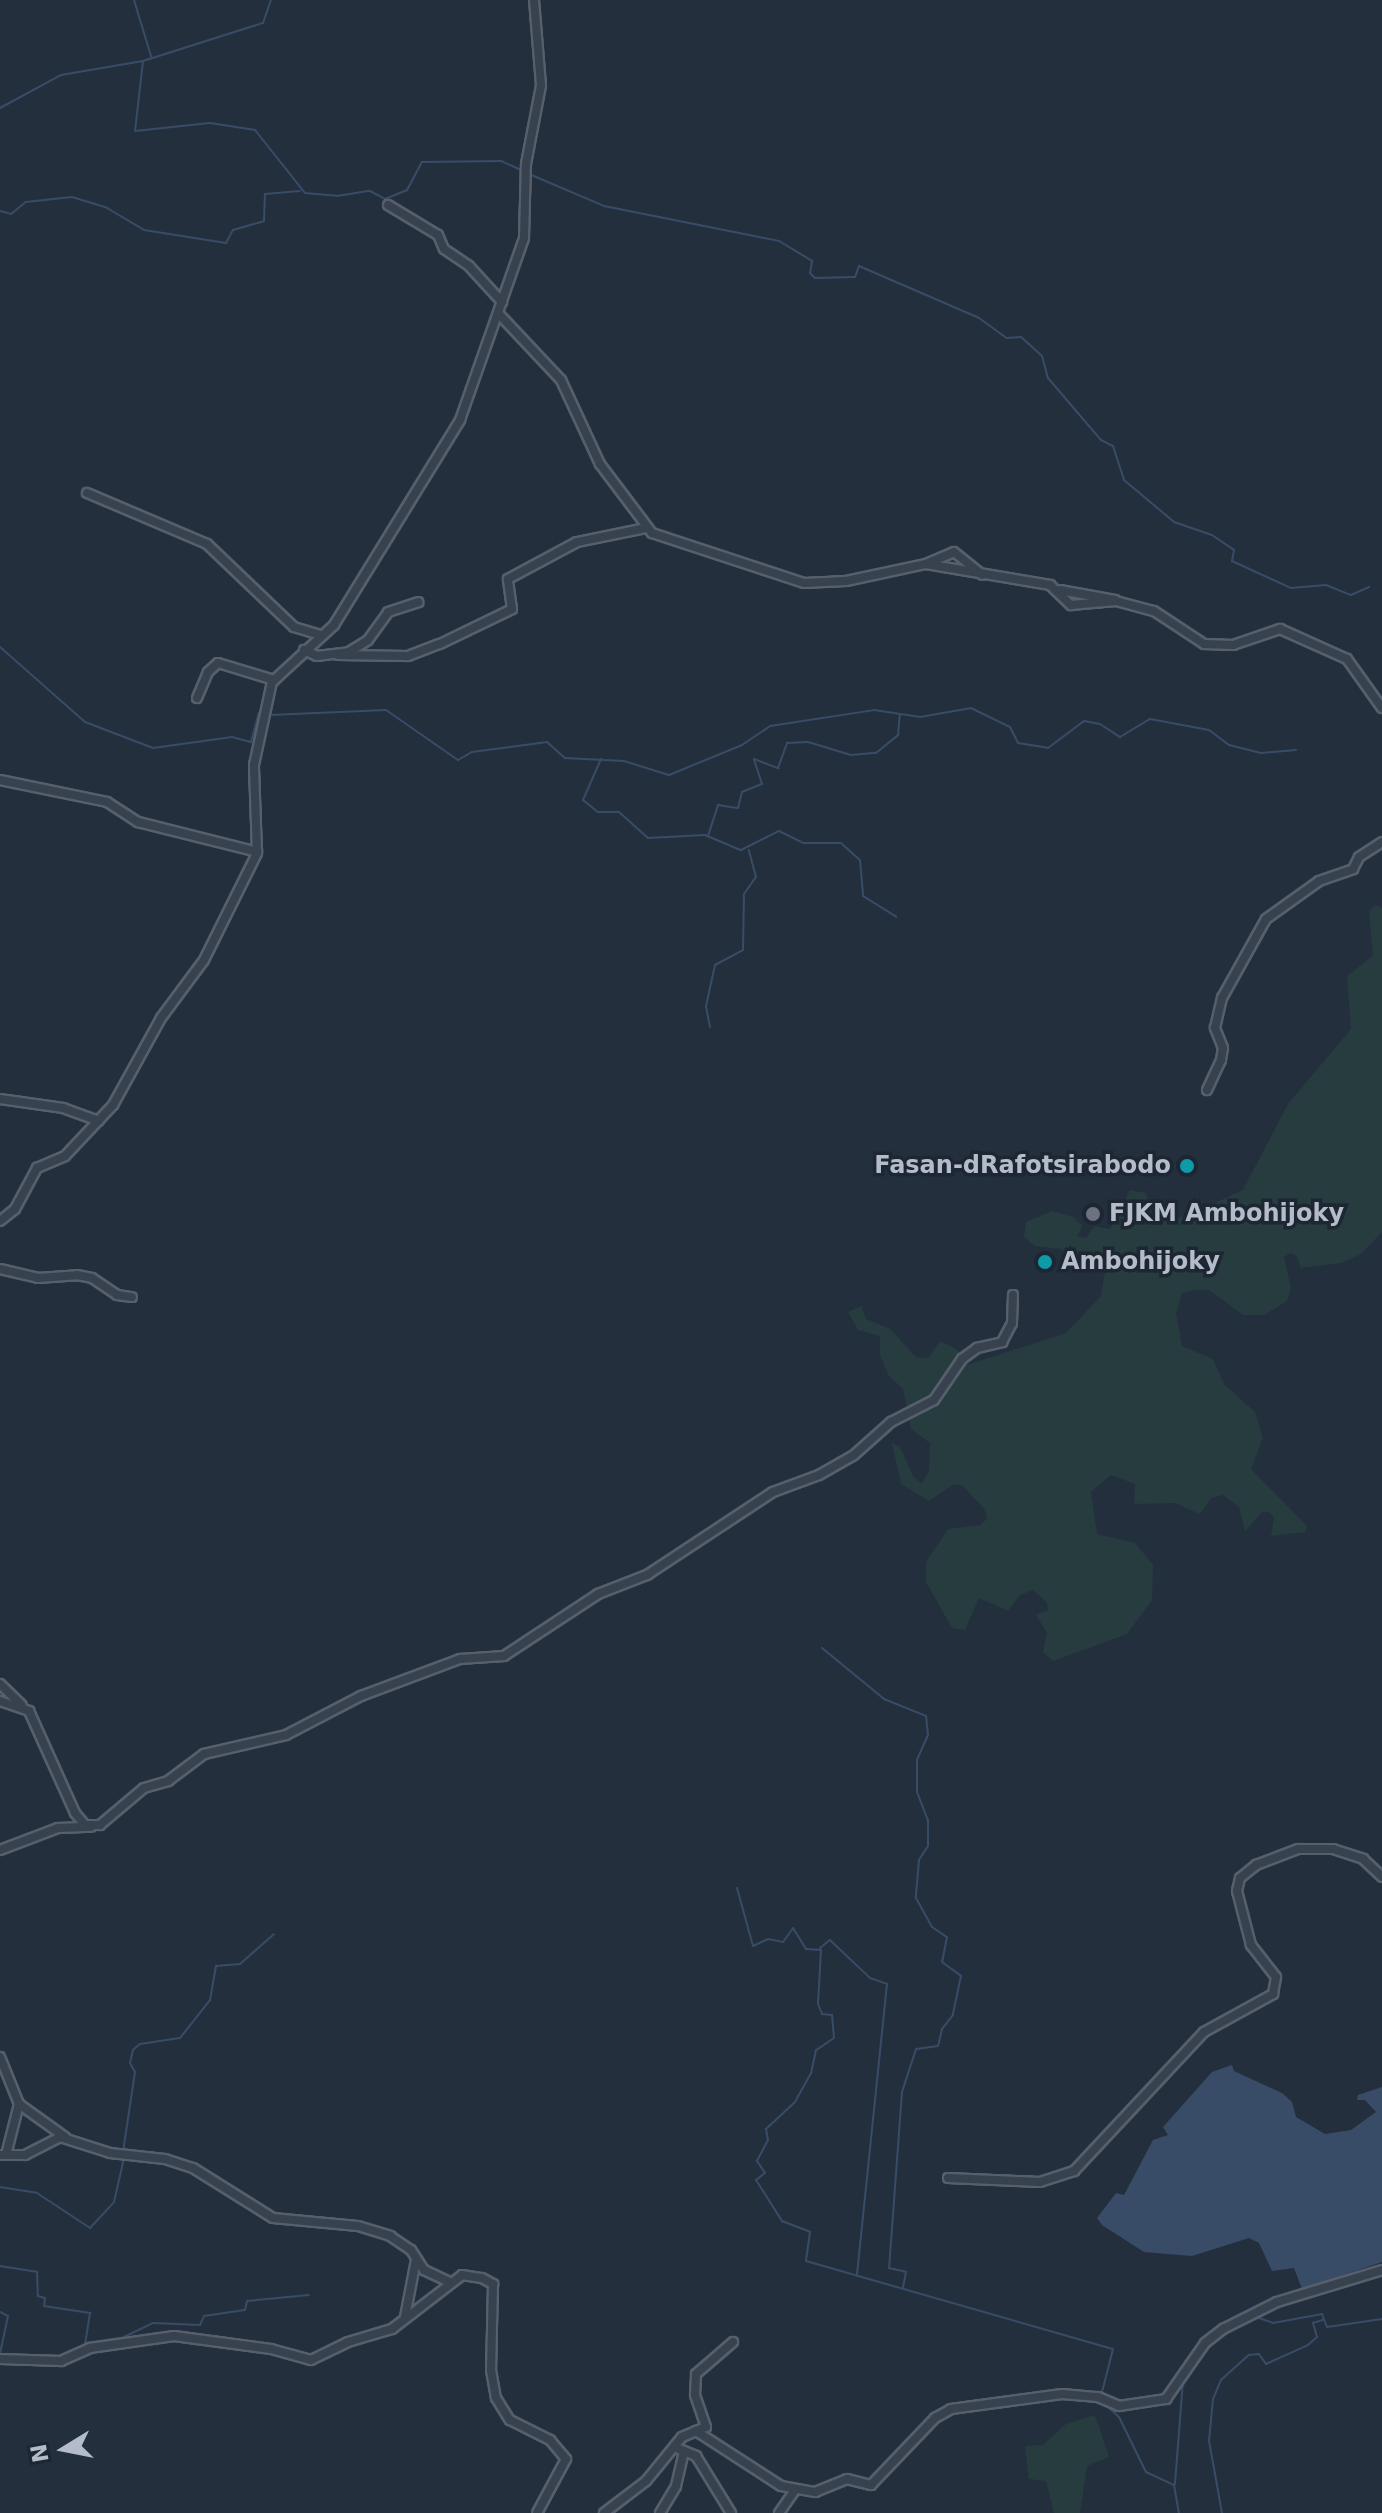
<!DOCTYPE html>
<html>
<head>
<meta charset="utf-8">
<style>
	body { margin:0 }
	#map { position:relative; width:1382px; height:2513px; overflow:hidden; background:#242f3e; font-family:"DejaVu Sans",sans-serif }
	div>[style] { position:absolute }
	.green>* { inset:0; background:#263c3f }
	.water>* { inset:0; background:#394c67 }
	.stream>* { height:2px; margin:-1px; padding:0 1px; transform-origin:1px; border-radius:1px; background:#394c67 }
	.roads { filter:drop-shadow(2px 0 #565f6c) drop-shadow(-2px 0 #565f6c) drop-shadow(0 2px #565f6c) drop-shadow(0 -2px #565f6c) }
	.minor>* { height:8px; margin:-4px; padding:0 4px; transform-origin:4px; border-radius:4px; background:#38414e }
	.dots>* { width:22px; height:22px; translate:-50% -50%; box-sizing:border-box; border:4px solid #1d2633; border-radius:50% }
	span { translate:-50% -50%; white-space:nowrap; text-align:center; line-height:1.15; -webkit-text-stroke:7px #1d2633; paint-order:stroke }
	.poi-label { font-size:24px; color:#b4bcc9; font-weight:700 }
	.right { translate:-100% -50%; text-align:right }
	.left { translate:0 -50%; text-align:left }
	.north { position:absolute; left:24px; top:2409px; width:80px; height:80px; -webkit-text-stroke:6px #1d2633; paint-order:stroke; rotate:260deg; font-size:22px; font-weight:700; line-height:32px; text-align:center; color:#b4bcc9 }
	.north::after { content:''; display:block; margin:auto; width:28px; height:36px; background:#b4bcc9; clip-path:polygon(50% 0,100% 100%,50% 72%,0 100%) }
</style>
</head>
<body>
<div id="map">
	<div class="green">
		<div style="clip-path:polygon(1375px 905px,1382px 908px,1382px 1232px,1361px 1254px,1341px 1263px,1301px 1268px,1296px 1255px,1290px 1253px,1284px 1257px,1291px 1288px,1287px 1301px,1264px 1315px,1243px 1315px,1209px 1290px,1195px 1290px,1182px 1293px,1176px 1313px,1182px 1346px,1213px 1359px,1224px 1384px,1255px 1412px,1263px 1438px,1251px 1469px,1307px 1526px,1305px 1532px,1271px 1536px,1274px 1518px,1269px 1512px,1262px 1512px,1245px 1531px,1239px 1507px,1223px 1495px,1211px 1498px,1200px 1514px,1175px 1503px,1134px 1504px,1135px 1484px,1111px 1475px,1091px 1492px,1097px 1534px,1135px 1543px,1153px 1565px,1152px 1600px,1127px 1634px,1053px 1661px,1043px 1652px,1047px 1633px,1036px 1615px,1048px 1610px,1047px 1603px,1033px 1590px,1020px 1595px,1008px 1611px,979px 1598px,965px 1630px,952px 1628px,926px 1582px,926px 1562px,948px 1529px,980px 1525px,987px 1519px,985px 1510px,963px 1486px,954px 1484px,929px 1501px,901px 1484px,892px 1443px,900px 1447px,914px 1478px,922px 1483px,929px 1472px,930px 1443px,911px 1429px,903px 1389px,889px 1376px,880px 1355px,880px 1336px,858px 1330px,848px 1312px,861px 1306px,866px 1319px,890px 1329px,916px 1357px,928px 1358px,940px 1341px,958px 1350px,967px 1365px,1066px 1333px,1101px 1296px,1107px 1258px,1096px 1250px,1085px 1264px,1061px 1249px,1035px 1246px,1024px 1237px,1026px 1222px,1052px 1211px,1074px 1217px,1082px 1226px,1077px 1236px,1086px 1238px,1094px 1226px,1110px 1229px,1130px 1190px,1146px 1193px,1151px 1213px,1158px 1220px,1186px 1216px,1243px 1190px,1288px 1104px,1351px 1029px,1347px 976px,1373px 956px,1369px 911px)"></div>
		<div style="clip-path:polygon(1095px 2415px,1109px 2457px,1087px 2466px,1080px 2513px,1054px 2513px,1046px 2481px,1029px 2479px,1025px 2446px,1043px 2445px,1066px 2424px)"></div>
	</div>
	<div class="water">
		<div style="clip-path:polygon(1232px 2065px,1234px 2071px,1282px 2093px,1292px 2102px,1296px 2117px,1325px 2134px,1351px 2130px,1376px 2112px,1365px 2100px,1357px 2100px,1358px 2095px,1382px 2087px,1382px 2262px,1302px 2289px,1294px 2268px,1272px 2271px,1259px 2243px,1249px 2238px,1192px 2256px,1144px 2252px,1102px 2225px,1097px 2218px,1116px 2193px,1124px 2195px,1153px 2140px,1168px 2135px,1163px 2127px,1212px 2072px)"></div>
	</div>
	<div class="stream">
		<div style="left:134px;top:0;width:59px;rotate:73.1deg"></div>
		<div style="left:143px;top:61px;width:70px;rotate:96.5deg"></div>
		<div style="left:135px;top:131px;width:75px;rotate:-6.1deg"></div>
		<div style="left:210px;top:123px;width:46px;rotate:8.8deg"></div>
		<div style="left:255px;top:130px;width:80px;rotate:51.6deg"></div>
		<div style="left:305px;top:193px;width:32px;rotate:5deg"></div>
		<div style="left:337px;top:196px;width:33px;rotate:-9deg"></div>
		<div style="left:370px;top:191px;width:17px;rotate:28deg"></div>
		<div style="left:385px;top:199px;width:24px;rotate:-22deg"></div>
		<div style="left:407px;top:190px;width:32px;rotate:-62deg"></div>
		<div style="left:422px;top:162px;width:79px;rotate:-0.7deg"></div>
		<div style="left:501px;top:161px;width:24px;rotate:24deg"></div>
		<div style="left:0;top:108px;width:69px;rotate:-28.4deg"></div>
		<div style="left:61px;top:75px;width:83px;rotate:-9.7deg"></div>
		<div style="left:143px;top:61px;width:126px;rotate:-17.6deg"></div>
		<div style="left:263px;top:23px;width:24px;rotate:-71deg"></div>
		<div style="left:529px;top:174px;width:82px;rotate:23.1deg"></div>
		<div style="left:604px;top:206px;width:178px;rotate:11.3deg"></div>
		<div style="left:779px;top:241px;width:39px;rotate:31deg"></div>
		<div style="left:812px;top:261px;width:12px;rotate:99deg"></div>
		<div style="left:810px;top:273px;width:7px;rotate:45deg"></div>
		<div style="left:815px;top:278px;width:40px;rotate:-1.4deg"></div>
		<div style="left:855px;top:277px;width:12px;rotate:-70deg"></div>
		<div style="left:859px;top:266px;width:131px;rotate:23.4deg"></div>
		<div style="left:979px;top:318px;width:34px;rotate:36deg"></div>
		<div style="left:1007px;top:338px;width:14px;rotate:-4deg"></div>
		<div style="left:1021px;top:337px;width:28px;rotate:42deg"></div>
		<div style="left:1042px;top:356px;width:23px;rotate:75deg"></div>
		<div style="left:1048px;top:378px;width:82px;rotate:49.5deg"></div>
		<div style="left:1101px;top:440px;width:13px;rotate:27deg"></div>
		<div style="left:1113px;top:446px;width:36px;rotate:72deg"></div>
		<div style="left:1124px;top:480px;width:65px;rotate:40deg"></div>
		<div style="left:1174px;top:522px;width:40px;rotate:18.9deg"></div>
		<div style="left:1212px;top:535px;width:27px;rotate:34deg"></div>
		<div style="left:1234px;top:550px;width:11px;rotate:100deg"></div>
		<div style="left:1232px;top:561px;width:65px;rotate:24.6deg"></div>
		<div style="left:1291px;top:588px;width:35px;rotate:-5deg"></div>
		<div style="left:1326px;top:585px;width:27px;rotate:22deg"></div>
		<div style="left:1351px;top:595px;width:20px;rotate:-24deg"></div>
		<div style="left:0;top:211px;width:11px;rotate:15deg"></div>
		<div style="left:11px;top:214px;width:19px;rotate:-39deg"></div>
		<div style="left:26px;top:202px;width:46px;rotate:-6.2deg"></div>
		<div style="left:72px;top:197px;width:37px;rotate:17deg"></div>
		<div style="left:107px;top:208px;width:43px;rotate:30.7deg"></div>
		<div style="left:144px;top:230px;width:83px;rotate:9deg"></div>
		<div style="left:226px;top:243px;width:15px;rotate:-62deg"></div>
		<div style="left:233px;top:230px;width:32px;rotate:-16deg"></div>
		<div style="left:264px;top:221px;width:27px;rotate:-88deg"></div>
		<div style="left:265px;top:194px;width:35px;rotate:-5deg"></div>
		<div style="left:0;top:647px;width:113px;rotate:41.4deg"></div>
		<div style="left:85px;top:722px;width:73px;rotate:20.9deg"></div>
		<div style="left:153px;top:748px;width:80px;rotate:-7.9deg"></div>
		<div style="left:232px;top:737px;width:20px;rotate:15deg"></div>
		<div style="left:251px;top:742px;width:30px;rotate:-75deg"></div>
		<div style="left:259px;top:713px;width:5px;rotate:11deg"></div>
		<div style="left:270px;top:715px;width:116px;rotate:-2.5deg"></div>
		<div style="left:386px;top:710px;width:88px;rotate:34.8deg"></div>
		<div style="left:458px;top:760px;width:16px;rotate:-30deg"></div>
		<div style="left:472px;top:752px;width:76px;rotate:-7.6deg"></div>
		<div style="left:547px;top:742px;width:24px;rotate:42deg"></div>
		<div style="left:565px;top:758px;width:59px;rotate:2.9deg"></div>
		<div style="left:624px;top:761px;width:47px;rotate:17.3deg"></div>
		<div style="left:669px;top:775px;width:79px;rotate:-22.3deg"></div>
		<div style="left:742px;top:745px;width:34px;rotate:-34deg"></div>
		<div style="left:770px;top:726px;width:105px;rotate:-8.7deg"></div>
		<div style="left:874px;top:710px;width:47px;rotate:8.7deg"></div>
		<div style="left:920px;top:717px;width:52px;rotate:-10deg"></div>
		<div style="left:971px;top:708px;width:43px;rotate:26deg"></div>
		<div style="left:1010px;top:727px;width:18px;rotate:63deg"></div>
		<div style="left:1018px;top:743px;width:30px;rotate:9deg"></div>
		<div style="left:1048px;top:748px;width:45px;rotate:-36.9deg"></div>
		<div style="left:1084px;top:721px;width:16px;rotate:11deg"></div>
		<div style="left:1100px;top:724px;width:24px;rotate:33deg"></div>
		<div style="left:1120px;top:737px;width:35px;rotate:-31deg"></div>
		<div style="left:1150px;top:719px;width:60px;rotate:10.6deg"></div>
		<div style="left:1209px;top:730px;width:25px;rotate:37deg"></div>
		<div style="left:1229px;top:745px;width:33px;rotate:14deg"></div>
		<div style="left:1261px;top:753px;width:35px;rotate:-5deg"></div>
		<div style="left:601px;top:759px;width:45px;rotate:113.7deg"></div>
		<div style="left:583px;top:800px;width:19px;rotate:39deg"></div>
		<div style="left:598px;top:812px;width:21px"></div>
		<div style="left:619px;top:812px;width:39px;rotate:42deg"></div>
		<div style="left:648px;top:838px;width:57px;rotate:-3deg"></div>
		<div style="left:705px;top:835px;width:39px;rotate:23deg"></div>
		<div style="left:741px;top:850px;width:42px;rotate:-26.6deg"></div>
		<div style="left:779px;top:831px;width:28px;rotate:26deg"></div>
		<div style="left:804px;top:843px;width:37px"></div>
		<div style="left:841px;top:843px;width:25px;rotate:42deg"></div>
		<div style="left:860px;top:860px;width:36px;rotate:85deg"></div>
		<div style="left:863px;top:896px;width:39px;rotate:32deg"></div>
		<div style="left:708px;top:836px;width:33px;rotate:-72deg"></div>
		<div style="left:718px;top:805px;width:20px;rotate:9deg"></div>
		<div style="left:738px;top:808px;width:16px;rotate:-76deg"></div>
		<div style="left:742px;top:792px;width:22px;rotate:-22deg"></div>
		<div style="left:762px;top:784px;width:26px;rotate:-108deg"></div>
		<div style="left:754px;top:759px;width:26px;rotate:21deg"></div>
		<div style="left:778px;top:768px;width:27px;rotate:-70deg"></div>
		<div style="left:787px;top:743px;width:21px;rotate:-3deg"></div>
		<div style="left:808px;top:742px;width:45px;rotate:16.8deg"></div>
		<div style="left:851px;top:755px;width:25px;rotate:-5deg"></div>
		<div style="left:876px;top:753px;width:28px;rotate:-39deg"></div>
		<div style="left:898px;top:735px;width:21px;rotate:-85deg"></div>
		<div style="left:710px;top:1027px;width:21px;rotate:-101deg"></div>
		<div style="left:706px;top:1006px;width:42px;rotate:-77.6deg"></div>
		<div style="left:715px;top:965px;width:32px;rotate:-28deg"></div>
		<div style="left:743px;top:950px;width:56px;rotate:-89deg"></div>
		<div style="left:744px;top:894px;width:21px;rotate:-55deg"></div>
		<div style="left:756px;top:877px;width:28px;rotate:-105deg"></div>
		<div style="left:822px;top:1648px;width:80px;rotate:39.4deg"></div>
		<div style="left:884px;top:1699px;width:45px;rotate:22deg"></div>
		<div style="left:926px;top:1716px;width:19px;rotate:84deg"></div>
		<div style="left:928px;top:1735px;width:27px;rotate:114deg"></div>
		<div style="left:917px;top:1760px;width:32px;rotate:90deg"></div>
		<div style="left:917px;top:1792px;width:30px;rotate:69deg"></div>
		<div style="left:928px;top:1820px;width:26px;rotate:90deg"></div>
		<div style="left:928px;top:1846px;width:17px;rotate:123deg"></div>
		<div style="left:919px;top:1860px;width:38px;rotate:95deg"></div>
		<div style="left:916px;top:1898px;width:33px;rotate:61deg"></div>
		<div style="left:932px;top:1927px;width:18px;rotate:34deg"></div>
		<div style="left:947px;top:1937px;width:25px;rotate:101deg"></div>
		<div style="left:942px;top:1962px;width:24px;rotate:36deg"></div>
		<div style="left:961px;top:1976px;width:40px;rotate:102deg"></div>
		<div style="left:953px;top:2015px;width:18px;rotate:128deg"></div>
		<div style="left:942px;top:2029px;width:17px;rotate:103deg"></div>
		<div style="left:938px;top:2046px;width:22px;rotate:172deg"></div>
		<div style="left:916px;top:2049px;width:45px;rotate:108deg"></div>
		<div style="left:902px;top:2092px;width:176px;rotate:94.2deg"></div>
		<div style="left:889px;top:2268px;width:17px;rotate:13deg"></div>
		<div style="left:906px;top:2272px;width:16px;rotate:101deg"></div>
		<div style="left:737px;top:1888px;width:60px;rotate:74.6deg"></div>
		<div style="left:753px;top:1946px;width:17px;rotate:-25deg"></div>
		<div style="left:768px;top:1939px;width:15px;rotate:11deg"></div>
		<div style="left:783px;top:1942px;width:17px;rotate:-54deg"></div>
		<div style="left:793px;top:1928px;width:25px;rotate:58deg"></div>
		<div style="left:806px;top:1949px;width:15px;rotate:4deg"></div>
		<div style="left:821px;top:1950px;width:54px;rotate:93.2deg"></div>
		<div style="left:818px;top:2004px;width:11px;rotate:68deg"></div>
		<div style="left:822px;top:2014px;width:10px;rotate:6deg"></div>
		<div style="left:832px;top:2015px;width:23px;rotate:85deg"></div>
		<div style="left:834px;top:2038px;width:22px;rotate:146deg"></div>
		<div style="left:816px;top:2050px;width:24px;rotate:102deg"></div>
		<div style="left:811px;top:2073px;width:33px;rotate:119deg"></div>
		<div style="left:795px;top:2102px;width:40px;rotate:137deg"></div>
		<div style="left:766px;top:2129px;width:11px;rotate:80deg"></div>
		<div style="left:768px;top:2140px;width:24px;rotate:118deg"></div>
		<div style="left:757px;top:2161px;width:14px;rotate:56deg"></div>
		<div style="left:765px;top:2173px;width:11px;rotate:142deg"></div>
		<div style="left:756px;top:2180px;width:49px;rotate:57.6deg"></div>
		<div style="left:782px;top:2221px;width:30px;rotate:21deg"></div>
		<div style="left:810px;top:2232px;width:29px;rotate:98deg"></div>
		<div style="left:806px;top:2261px;width:319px;rotate:16deg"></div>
		<div style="left:1113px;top:2349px;width:49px;rotate:104.3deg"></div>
		<div style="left:820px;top:1948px;width:13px;rotate:-39deg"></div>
		<div style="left:830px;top:1940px;width:55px;rotate:43.5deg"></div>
		<div style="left:870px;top:1978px;width:18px;rotate:19deg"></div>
		<div style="left:887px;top:1984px;width:293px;rotate:95.9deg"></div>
		<div style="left:123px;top:2152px;width:81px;rotate:-81.5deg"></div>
		<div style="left:135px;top:2072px;width:10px;rotate:-119deg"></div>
		<div style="left:130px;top:2063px;width:13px;rotate:-77deg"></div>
		<div style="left:133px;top:2050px;width:9px;rotate:-41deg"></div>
		<div style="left:140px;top:2044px;width:40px;rotate:-8.5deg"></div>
		<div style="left:180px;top:2038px;width:48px;rotate:-51.7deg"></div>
		<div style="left:210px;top:2000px;width:35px;rotate:-80deg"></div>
		<div style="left:216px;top:1966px;width:24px;rotate:-5deg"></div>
		<div style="left:240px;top:1964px;width:45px;rotate:-41.4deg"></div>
		<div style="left:0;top:2187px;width:37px;rotate:9deg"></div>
		<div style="left:37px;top:2193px;width:64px;rotate:33.4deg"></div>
		<div style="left:90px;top:2228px;width:35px;rotate:-47deg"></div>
		<div style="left:114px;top:2202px;width:45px;rotate:-77.2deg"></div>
		<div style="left:0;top:2266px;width:37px;rotate:9deg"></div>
		<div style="left:37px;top:2272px;width:24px;rotate:88deg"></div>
		<div style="left:38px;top:2296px;width:7px;rotate:16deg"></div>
		<div style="left:45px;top:2298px;width:8px;rotate:97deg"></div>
		<div style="left:44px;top:2306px;width:47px;rotate:8.7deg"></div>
		<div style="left:90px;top:2313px;width:30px;rotate:99deg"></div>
		<div style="left:85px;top:2343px;width:37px;rotate:-8deg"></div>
		<div style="left:122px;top:2338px;width:34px;rotate:-26deg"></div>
		<div style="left:153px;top:2323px;width:47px;rotate:2.4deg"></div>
		<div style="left:200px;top:2325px;width:10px;rotate:-66deg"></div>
		<div style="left:204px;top:2316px;width:41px;rotate:-8.3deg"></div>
		<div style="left:245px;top:2310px;width:9px;rotate:-77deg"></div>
		<div style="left:247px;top:2301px;width:62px;rotate:-5.5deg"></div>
		<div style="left:0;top:2312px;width:9px;rotate:27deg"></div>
		<div style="left:8px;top:2316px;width:38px;rotate:102deg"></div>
		<div style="left:1256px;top:2317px;width:18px;rotate:19deg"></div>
		<div style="left:1273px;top:2323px;width:50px;rotate:-10.4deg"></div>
		<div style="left:1322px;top:2314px;width:14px;rotate:69deg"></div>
		<div style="left:1327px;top:2327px;width:56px;rotate:-8.3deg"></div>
		<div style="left:1105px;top:2404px;width:19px;rotate:43deg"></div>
		<div style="left:1119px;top:2417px;width:61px;rotate:63.9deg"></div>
		<div style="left:1146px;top:2472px;width:31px;rotate:25deg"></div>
		<div style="left:1174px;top:2485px;width:28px;rotate:80deg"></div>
		<div style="left:1175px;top:2484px;width:104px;rotate:-85.6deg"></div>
		<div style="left:1222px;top:2513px;width:73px;rotate:-100.2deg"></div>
		<div style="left:1209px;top:2441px;width:42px;rotate:-84.6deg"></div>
		<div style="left:1213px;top:2399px;width:21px;rotate:-67deg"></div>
		<div style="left:1221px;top:2380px;width:38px;rotate:-42deg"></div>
		<div style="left:1249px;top:2355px;width:10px;rotate:-6deg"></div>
		<div style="left:1259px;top:2354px;width:12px;rotate:55deg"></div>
		<div style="left:1266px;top:2364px;width:46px;rotate:-24.3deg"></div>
		<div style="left:1308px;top:2345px;width:12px;rotate:-42deg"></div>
		<div style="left:1317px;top:2337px;width:15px;rotate:-106deg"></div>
		<div style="left:1313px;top:2323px;width:10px;rotate:-17deg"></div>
	</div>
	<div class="roads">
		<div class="minor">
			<div style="left:388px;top:205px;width:58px;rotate:31deg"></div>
			<div style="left:438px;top:235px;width:15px;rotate:67deg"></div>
			<div style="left:444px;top:249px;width:30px;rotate:34deg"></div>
			<div style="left:469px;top:266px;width:49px;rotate:47.5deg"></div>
			<div style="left:498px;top:313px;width:92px;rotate:46.8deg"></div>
			<div style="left:561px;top:380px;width:93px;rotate:65.1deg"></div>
			<div style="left:600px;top:464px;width:86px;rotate:53deg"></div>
			<div style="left:652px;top:533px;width:160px;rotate:18.2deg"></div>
			<div style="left:804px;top:583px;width:42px;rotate:-2.7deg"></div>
			<div style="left:846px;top:581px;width:82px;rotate:-12deg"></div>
			<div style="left:926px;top:564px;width:126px;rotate:9.6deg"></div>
			<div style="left:1050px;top:585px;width:29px;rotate:44deg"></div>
			<div style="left:1071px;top:605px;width:45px;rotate:-5.1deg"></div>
			<div style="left:1116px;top:601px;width:39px;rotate:15deg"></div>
			<div style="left:1154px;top:611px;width:60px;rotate:33.4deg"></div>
			<div style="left:1204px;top:644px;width:29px;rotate:2deg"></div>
			<div style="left:1233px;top:645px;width:50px;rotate:-18.8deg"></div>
			<div style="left:1280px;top:629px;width:73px;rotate:24.1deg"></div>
			<div style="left:1347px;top:659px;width:60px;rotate:54.5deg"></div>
			<div style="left:87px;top:493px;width:130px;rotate:23deg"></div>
			<div style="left:207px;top:544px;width:120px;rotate:43.7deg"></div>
			<div style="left:294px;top:627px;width:27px;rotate:17deg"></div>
			<div style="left:926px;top:564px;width:30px;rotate:-23deg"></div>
			<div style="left:954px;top:552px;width:36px;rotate:39deg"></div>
			<div style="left:1060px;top:590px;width:56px;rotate:10.3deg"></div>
			<div style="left:304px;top:650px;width:14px;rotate:25deg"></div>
			<div style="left:317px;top:656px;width:32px;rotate:-7deg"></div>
			<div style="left:349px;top:652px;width:22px;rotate:-32deg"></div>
			<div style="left:368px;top:640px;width:34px;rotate:-54deg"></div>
			<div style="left:388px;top:612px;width:32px;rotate:-18deg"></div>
			<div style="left:338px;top:655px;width:70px;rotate:0.8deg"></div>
			<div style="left:408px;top:656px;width:34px;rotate:-21deg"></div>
			<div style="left:440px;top:644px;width:80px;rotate:-25.9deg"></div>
			<div style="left:512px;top:609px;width:30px;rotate:-98deg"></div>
			<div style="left:508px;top:579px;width:78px;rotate:-28.2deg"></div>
			<div style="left:577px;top:542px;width:70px;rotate:-11.5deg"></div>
			<div style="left:197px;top:698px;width:28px;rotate:-67deg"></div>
			<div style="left:208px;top:672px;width:13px;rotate:-42deg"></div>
			<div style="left:218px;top:663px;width:59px;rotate:16.9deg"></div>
			<div style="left:0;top:780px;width:109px;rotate:11.6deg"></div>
			<div style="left:107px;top:802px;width:37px;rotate:33deg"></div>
			<div style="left:138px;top:822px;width:123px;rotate:14.1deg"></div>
			<div style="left:1207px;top:1090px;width:33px;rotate:-65deg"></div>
			<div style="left:1221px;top:1060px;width:12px;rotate:-81deg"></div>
			<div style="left:1223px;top:1048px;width:22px;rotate:-112deg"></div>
			<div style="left:1215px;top:1028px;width:31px;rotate:-77deg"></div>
			<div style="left:1222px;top:998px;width:90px;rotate:-60.9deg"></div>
			<div style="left:1266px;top:919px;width:65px;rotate:-35.6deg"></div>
			<div style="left:1319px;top:881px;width:36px;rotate:-19deg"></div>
			<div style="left:1353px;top:869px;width:13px;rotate:-63deg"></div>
			<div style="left:1359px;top:857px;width:27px;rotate:-33deg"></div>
			<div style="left:0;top:1099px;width:64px;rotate:8.1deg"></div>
			<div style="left:63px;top:1108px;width:38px;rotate:20deg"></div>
			<div style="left:0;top:1221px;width:19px;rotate:-39deg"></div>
			<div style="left:15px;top:1209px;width:47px;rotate:-61.8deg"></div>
			<div style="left:37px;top:1168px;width:30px;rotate:-23deg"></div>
			<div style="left:65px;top:1156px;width:70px;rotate:-46.7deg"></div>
			<div style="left:113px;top:1105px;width:99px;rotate:-61.1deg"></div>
			<div style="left:161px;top:1018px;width:72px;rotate:-53.4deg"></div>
			<div style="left:204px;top:960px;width:119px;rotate:-63.6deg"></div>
			<div style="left:257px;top:853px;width:88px;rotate:-92deg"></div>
			<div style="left:254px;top:765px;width:85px;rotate:-77.8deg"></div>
			<div style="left:272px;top:682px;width:84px;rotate:-42.6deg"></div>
			<div style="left:334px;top:625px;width:241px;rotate:-58.4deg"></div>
			<div style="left:460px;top:420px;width:193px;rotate:-70.6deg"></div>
			<div style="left:524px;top:238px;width:74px;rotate:-88.5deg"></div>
			<div style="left:526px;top:164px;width:80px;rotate:-79.2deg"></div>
			<div style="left:541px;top:85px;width:85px;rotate:-94.7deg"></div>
			<div style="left:0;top:1269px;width:39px;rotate:13deg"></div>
			<div style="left:38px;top:1278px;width:39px;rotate:-4deg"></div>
			<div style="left:77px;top:1275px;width:15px;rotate:11deg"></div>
			<div style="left:92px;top:1278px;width:30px;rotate:34deg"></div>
			<div style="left:117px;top:1295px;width:15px;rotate:8deg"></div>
			<div style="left:0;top:1684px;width:30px;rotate:44deg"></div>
			<div style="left:0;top:1701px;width:31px;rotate:19deg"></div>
			<div style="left:29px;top:1711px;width:112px;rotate:65.7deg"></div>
			<div style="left:75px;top:1813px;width:16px;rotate:50deg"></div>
			<div style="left:85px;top:1825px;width:15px"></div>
			<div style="left:100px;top:1825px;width:57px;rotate:-40.1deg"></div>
			<div style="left:144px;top:1788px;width:25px;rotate:-16deg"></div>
			<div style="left:168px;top:1781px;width:45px;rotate:-36.9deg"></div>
			<div style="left:204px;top:1754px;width:84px;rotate:-13deg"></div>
			<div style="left:286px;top:1735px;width:85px;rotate:-27.5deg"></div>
			<div style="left:361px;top:1696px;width:106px;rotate:-20.5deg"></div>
			<div style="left:460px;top:1659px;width:44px;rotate:-3.9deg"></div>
			<div style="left:504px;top:1656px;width:113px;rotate:-33.4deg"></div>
			<div style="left:598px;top:1594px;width:53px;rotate:-21.2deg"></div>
			<div style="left:647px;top:1575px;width:151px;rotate:-33.4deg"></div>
			<div style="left:773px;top:1492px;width:49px;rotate:-20.3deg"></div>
			<div style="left:819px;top:1475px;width:40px;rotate:-29.7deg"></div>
			<div style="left:854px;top:1455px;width:50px;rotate:-41.7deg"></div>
			<div style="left:891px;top:1422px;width:48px;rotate:-27.1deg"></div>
			<div style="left:934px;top:1400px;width:50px;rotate:-55.7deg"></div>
			<div style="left:962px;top:1359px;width:19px;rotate:-36deg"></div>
			<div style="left:977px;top:1348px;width:26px;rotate:-13deg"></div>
			<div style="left:1002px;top:1342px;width:21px;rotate:-62deg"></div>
			<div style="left:1012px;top:1323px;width:28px;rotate:-88deg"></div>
			<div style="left:0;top:1850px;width:62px;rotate:-20.8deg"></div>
			<div style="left:58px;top:1828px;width:33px;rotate:-2deg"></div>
			<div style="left:0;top:2057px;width:51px;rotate:68deg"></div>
			<div style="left:19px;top:2104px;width:57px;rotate:35.7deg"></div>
			<div style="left:0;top:2155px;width:25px"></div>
			<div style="left:25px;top:2155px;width:39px;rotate:-27deg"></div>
			<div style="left:60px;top:2137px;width:52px;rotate:17.7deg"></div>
			<div style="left:110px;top:2153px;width:55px;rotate:6.2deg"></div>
			<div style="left:165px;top:2159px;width:29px;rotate:18deg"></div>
			<div style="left:193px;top:2168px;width:94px;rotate:32deg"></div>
			<div style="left:273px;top:2218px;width:85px;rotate:5.4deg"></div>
			<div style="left:358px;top:2226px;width:34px;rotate:17deg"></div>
			<div style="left:390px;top:2236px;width:25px;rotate:34deg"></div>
			<div style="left:411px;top:2250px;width:24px;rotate:57deg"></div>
			<div style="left:424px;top:2270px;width:29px;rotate:25deg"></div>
			<div style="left:6px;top:2155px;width:53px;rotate:-75.7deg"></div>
			<div style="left:948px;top:2178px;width:92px;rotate:2.5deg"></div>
			<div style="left:1040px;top:2182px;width:36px;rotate:-18deg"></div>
			<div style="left:1074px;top:2171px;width:190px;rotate:-46.9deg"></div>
			<div style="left:1204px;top:2032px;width:79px;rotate:-28.8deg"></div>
			<div style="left:1273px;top:1994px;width:17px;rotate:-80deg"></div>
			<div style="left:1276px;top:1977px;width:41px;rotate:-128deg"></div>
			<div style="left:1251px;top:1945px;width:56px;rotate:-104.5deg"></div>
			<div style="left:1237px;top:1891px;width:13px;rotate:-77deg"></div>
			<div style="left:1240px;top:1878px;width:21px;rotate:-39deg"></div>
			<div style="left:1256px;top:1865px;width:45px;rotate:-20.9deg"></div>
			<div style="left:1298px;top:1849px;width:35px"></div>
			<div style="left:1333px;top:1849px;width:32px;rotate:18deg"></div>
			<div style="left:1363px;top:1859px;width:26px;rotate:43deg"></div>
			<div style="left:405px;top:2317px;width:58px;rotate:-79.1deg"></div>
			<div style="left:0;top:2359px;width:61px;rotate:1.9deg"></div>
			<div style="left:61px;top:2361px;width:32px;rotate:-24deg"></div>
			<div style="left:90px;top:2348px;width:85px;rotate:-8.1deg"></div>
			<div style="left:174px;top:2336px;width:98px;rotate:7.6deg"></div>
			<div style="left:271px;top:2349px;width:41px;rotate:15.4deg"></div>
			<div style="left:311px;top:2360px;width:41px;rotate:-25.9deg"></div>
			<div style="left:348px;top:2342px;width:46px;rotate:-16.5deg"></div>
			<div style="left:392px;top:2329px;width:88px;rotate:-37.6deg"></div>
			<div style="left:462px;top:2275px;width:20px;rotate:9deg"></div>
			<div style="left:482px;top:2278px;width:13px;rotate:29deg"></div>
			<div style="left:493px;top:2284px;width:86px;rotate:91.3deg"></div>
			<div style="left:491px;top:2370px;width:28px;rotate:80deg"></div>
			<div style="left:496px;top:2398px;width:26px;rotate:58deg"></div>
			<div style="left:510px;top:2420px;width:45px;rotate:26.6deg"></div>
			<div style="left:550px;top:2440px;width:25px;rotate:50deg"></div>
			<div style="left:566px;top:2459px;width:61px;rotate:118.2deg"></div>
			<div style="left:696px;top:2431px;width:101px;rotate:32.9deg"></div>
			<div style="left:781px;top:2486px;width:35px;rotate:10deg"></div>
			<div style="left:815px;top:2492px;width:35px;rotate:-22deg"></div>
			<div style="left:847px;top:2479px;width:25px;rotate:14deg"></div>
			<div style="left:871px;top:2485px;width:93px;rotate:-46.3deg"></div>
			<div style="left:935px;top:2418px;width:18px;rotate:-29deg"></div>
			<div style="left:951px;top:2409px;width:112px;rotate:-7.7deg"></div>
			<div style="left:1062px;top:2394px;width:36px;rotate:5deg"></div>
			<div style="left:1098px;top:2397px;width:23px;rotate:23deg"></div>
			<div style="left:1119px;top:2406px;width:48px;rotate:-8.5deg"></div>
			<div style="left:1166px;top:2399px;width:68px;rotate:-55.1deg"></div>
			<div style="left:1205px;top:2343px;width:23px;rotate:-38deg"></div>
			<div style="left:1223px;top:2329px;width:60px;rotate:-26.6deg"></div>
			<div style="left:1277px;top:2302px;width:110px;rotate:-16.9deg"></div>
			<div style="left:674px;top:2447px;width:24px;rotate:22deg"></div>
			<div style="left:696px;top:2456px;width:67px;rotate:58.4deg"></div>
			<div style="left:604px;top:2513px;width:53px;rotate:-37.3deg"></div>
			<div style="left:646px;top:2481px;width:57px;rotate:-50.7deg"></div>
			<div style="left:682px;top:2437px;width:26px;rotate:-23deg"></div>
			<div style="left:706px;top:2427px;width:34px;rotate:-109deg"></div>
			<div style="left:695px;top:2395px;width:21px;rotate:-87deg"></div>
			<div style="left:696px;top:2374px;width:49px;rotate:-40.9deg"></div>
			<div style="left:660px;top:2513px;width:31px;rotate:-59deg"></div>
			<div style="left:676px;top:2486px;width:36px;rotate:-77deg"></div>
			<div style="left:779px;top:2513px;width:28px;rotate:-55deg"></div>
		</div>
	</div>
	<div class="dots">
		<div style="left:1187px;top:1166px;background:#0f9aa8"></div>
		<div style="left:1093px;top:1214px;background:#6b7280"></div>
		<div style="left:1045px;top:1262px;background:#0f9aa8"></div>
	</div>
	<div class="poi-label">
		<span class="right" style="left:1171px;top:1166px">Fasan-dRafotsirabodo</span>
		<span class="left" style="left:1109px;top:1214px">FJKM Ambohijoky</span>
		<span class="left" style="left:1061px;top:1262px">Ambohijoky</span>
	</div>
	<div class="north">N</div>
</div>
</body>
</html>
